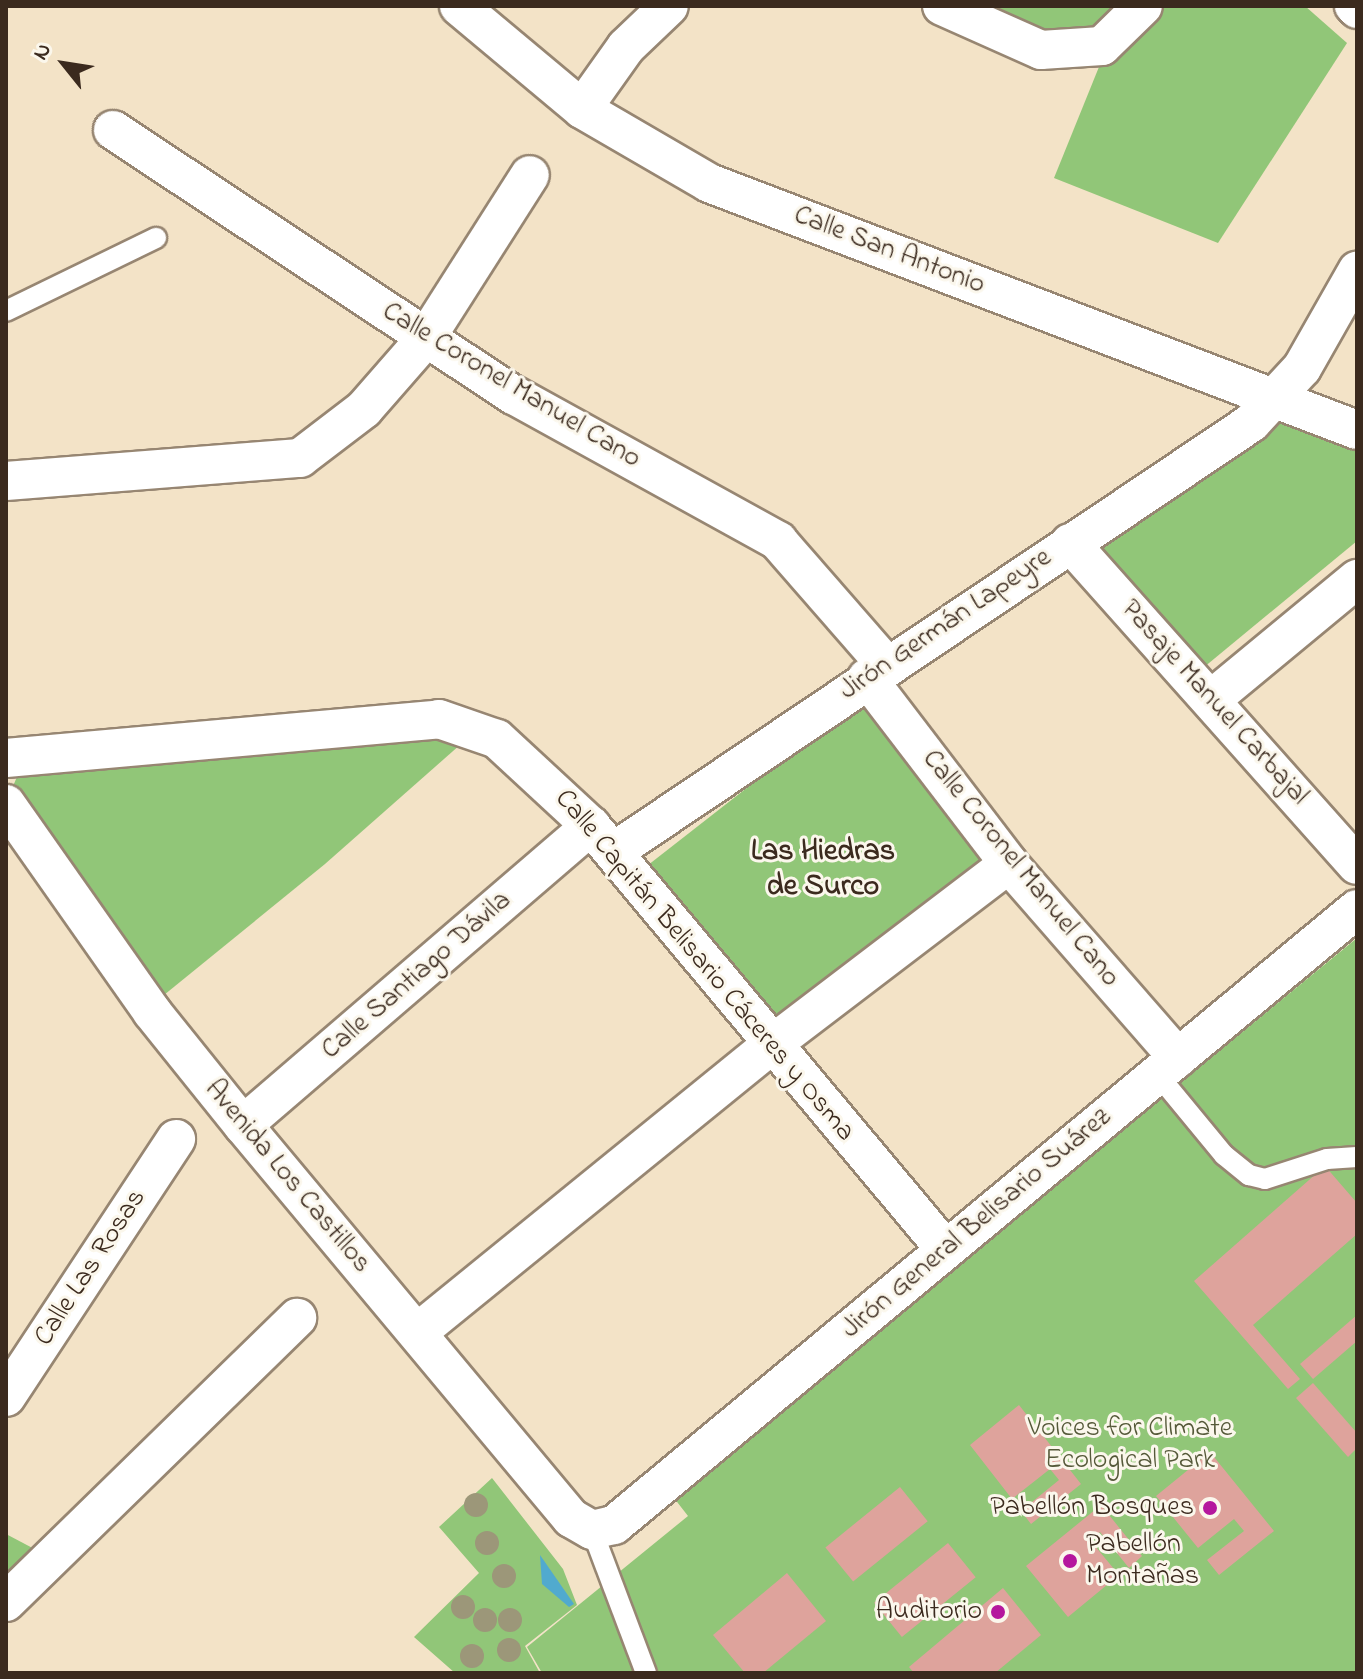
<!DOCTYPE html>
<html>
<head>
<meta charset="utf-8">
<style>
	body { margin:0 }
	#map { position:relative; width:1363px; height:1679px; overflow:hidden; background:#f3e3c7; font-family:"Indie Flower",sans-serif }
	div>[style] { position:absolute }
	.green>* { inset:0; background:#91c678; transform-origin:0 0 }
	.water>* { inset:0; background:#51aace }
	.building>* { inset:0; background:#dea39c; transform-origin:0 0 }
	.roads { filter:drop-shadow(2px 0 #978672) drop-shadow(-2px 0 #978672) drop-shadow(0 2px #978672) drop-shadow(0 -2px #978672) }
	.service>* { height:20px; margin:-10px; padding:0 10px; transform-origin:10px; border-radius:10px; background:#fff }
	.minor>* { height:38px; margin:-19px; padding:0 19px; transform-origin:19px; border-radius:19px; background:#fff }
	.trees>* { width:24px; height:24px; margin:-12px; border-radius:50%; background:#9c9779 }
	.dots>* { width:22px; height:22px; translate:-50% -50%; box-sizing:border-box; border:4px solid #fbf7ec; border-radius:50% }
	span { translate:-50% -50%; white-space:nowrap; text-align:center; line-height:1.15; -webkit-text-stroke:6px #fbf7ec; paint-order:stroke }
	.street-label { font-size:28px; color:#3b2a1e }
	.park-label { font-size:28px; color:#555939 }
	.poi-label { font-size:28px; color:#3b2a1e }
	.right { translate:-100% -50%; text-align:right }
	.left { translate:0 -50%; text-align:left }
	.neighbourhood-label { font-size:30px; color:#3b2a1e; font-weight:700 }
	.frame { position:absolute; inset:0; border:8px solid #3b2a1e; pointer-events:none }
	.north { position:absolute; left:24px; top:24px; width:80px; height:80px; -webkit-text-stroke:6px #fbf7ec; paint-order:stroke; rotate:300deg; font-size:22px; font-weight:700; line-height:32px; text-align:center; color:#3b2a1e }
	.north::after { content:''; display:block; margin:auto; width:28px; height:36px; background:#3b2a1e; clip-path:polygon(50% 0,100% 100%,50% 72%,0 100%) }
</style>
</head>
<body>
<div id="map">
	<div class="green">
		<div style="clip-path:polygon(978px 6px,1127px 6px,1105px 29px,1050px 36px)"></div>
		<div style="clip-path:polygon(1158px 6px,1305px 6px,1347px 43px,1218px 243px,1054px 178px,1103px 57px)"></div>
		<div style="clip-path:polygon(1270px 419px,1357px 447px,1357px 541px,1203px 668px,1083px 545px)"></div>
		<div style="left:867px;top:694px;width:213px;height:281px;rotate:52deg"></div>
		<div style="clip-path:polygon(421px 733px,461px 744px,325px 864px,164px 995px,11px 791px,19px 772px)"></div>
		<div style="clip-path:polygon(1357px 938px,1357px 1673px,542px 1673px,527px 1647px,688px 1516px,674px 1498px)"></div>
		<div style="clip-path:polygon(492px 1478px,563px 1569px,577px 1605px,525px 1646px,540px 1673px,455px 1673px,414px 1637px,479px 1573px,439px 1527px)"></div>
		<div style="clip-path:polygon(6px 1534px,42px 1553px,6px 1588px)"></div>
	</div>
	<div class="water">
		<div style="clip-path:polygon(540px 1555px,574px 1604px,569px 1607px,542px 1584px)"></div>
	</div>
	<div class="building">
		<div style="clip-path:polygon(1325px 1166px,1357px 1203px,1357px 1234px,1253px 1325px,1300px 1379px,1288px 1389px,1194px 1281px)"></div>
		<div style="clip-path:polygon(1357px 1315px,1357px 1341px,1313px 1379px,1300px 1364px)"></div>
		<div style="clip-path:polygon(1313px 1383px,1357px 1433px,1357px 1448px,1348px 1457px,1296px 1398px)"></div>
		<div style="clip-path:polygon(1019px 1405px,1081px 1484px,1031px 1524px,1021px 1511px,1059px 1480px,1050px 1469px,1012px 1499px,970px 1445px)"></div>
		<div style="clip-path:polygon(1210px 1452px,1274px 1531px,1219px 1575px,1207px 1560px,1244px 1531px,1234px 1519px,1198px 1548px,1156px 1496px)"></div>
		<div style="left:900px;top:1487px;width:44px;height:96px;rotate:51deg"></div>
		<div style="clip-path:polygon(1101px 1505px,1142px 1556px,1129px 1568px,1100px 1532px,1090px 1540px,1119px 1575px,1068px 1617px,1026px 1566px)"></div>
		<div style="left:948px;top:1543px;width:44px;height:95px;rotate:51deg"></div>
		<div style="clip-path:polygon(787px 1573px,826px 1621px,763px 1673px,745px 1673px,713px 1635px)"></div>
		<div style="clip-path:polygon(1003px 1588px,1041px 1635px,995px 1673px,914px 1673px,909px 1667px)"></div>
	</div>
	<div class="roads">
		<div class="service">
			<div style="left:6px;top:311px;width:167px;rotate:-26deg"></div>
			<div style="left:1158px;top:1075px;width:104px;rotate:50.5deg"></div>
			<div style="left:1224px;top:1155px;width:32px;rotate:39deg"></div>
			<div style="left:1249px;top:1175px;width:16px;rotate:14deg"></div>
			<div style="left:1265px;top:1179px;width:65px;rotate:-17.9deg"></div>
			<div style="left:1327px;top:1159px;width:30px;rotate:-4deg"></div>
			<div style="left:592px;top:1530px;width:153px;rotate:69.3deg"></div>
		</div>
		<div class="minor">
			<div style="left:459px;top:6px;width:160px;rotate:39.9deg"></div>
			<div style="left:582px;top:109px;width:147px;rotate:30.2deg"></div>
			<div style="left:709px;top:183px;width:693px;rotate:20.87deg"></div>
			<div style="left:942px;top:6px;width:108px;rotate:24deg"></div>
			<div style="left:1041px;top:50px;width:61px;rotate:-3.8deg"></div>
			<div style="left:1102px;top:46px;width:57px;rotate:-44.3deg"></div>
			<div style="left:1354px;top:6px;width:4px;rotate:45deg"></div>
			<div style="left:582px;top:109px;width:76px;rotate:-54.6deg"></div>
			<div style="left:626px;top:47px;width:59px;rotate:-43.6deg"></div>
			<div style="left:113px;top:130px;width:481px;rotate:33.5deg"></div>
			<div style="left:514px;top:395px;width:302px;rotate:28.9deg"></div>
			<div style="left:778px;top:541px;width:164px;rotate:48.9deg"></div>
			<div style="left:6px;top:481px;width:295px;rotate:-4.5deg"></div>
			<div style="left:300px;top:458px;width:81px;rotate:-37.4deg"></div>
			<div style="left:364px;top:409px;width:94px;rotate:-48.9deg"></div>
			<div style="left:426px;top:338px;width:193px;rotate:-57.5deg"></div>
			<div style="left:1070px;top:543px;width:431px;rotate:48.3deg"></div>
			<div style="left:867px;top:678px;width:234px;rotate:52.6deg"></div>
			<div style="left:1009px;top:864px;width:257px;rotate:48.9deg"></div>
			<div style="left:1213px;top:698px;width:187px;rotate:-39.6deg"></div>
			<div style="left:6px;top:758px;width:435px;rotate:-5.1deg"></div>
			<div style="left:439px;top:719px;width:61px;rotate:19deg"></div>
			<div style="left:497px;top:739px;width:128px;rotate:42.8deg"></div>
			<div style="left:591px;top:826px;width:552px;rotate:50.07deg"></div>
			<div style="left:6px;top:804px;width:254px;rotate:54.9deg"></div>
			<div style="left:152px;top:1012px;width:145px;rotate:51.2deg"></div>
			<div style="left:243px;top:1125px;width:512px;rotate:50.15deg"></div>
			<div style="left:571px;top:1518px;width:24px;rotate:30deg"></div>
			<div style="left:592px;top:1530px;width:23px;rotate:-13deg"></div>
			<div style="left:614px;top:1525px;width:965px;rotate:-39.66deg"></div>
			<div style="left:613px;top:852px;width:769px;rotate:-33.92deg"></div>
			<div style="left:1251px;top:423px;width:75px;rotate:-47.2deg"></div>
			<div style="left:1302px;top:368px;width:112px;rotate:-60.4deg"></div>
			<div style="left:243px;top:1125px;width:459px;rotate:-40.7deg"></div>
			<div style="left:418px;top:1332px;width:455px;rotate:-39.1deg"></div>
			<div style="left:771px;top:1045px;width:299px;rotate:-37.3deg"></div>
			<div style="left:6px;top:1397px;width:309px;rotate:-56.6deg"></div>
			<div style="left:6px;top:1602px;width:407px;rotate:-44.3deg"></div>
		</div>
	</div>
	<div class="trees">
		<div style="left:476px;top:1505px"></div>
		<div style="left:487px;top:1543px"></div>
		<div style="left:504px;top:1576px"></div>
		<div style="left:463px;top:1607px"></div>
		<div style="left:485px;top:1620px"></div>
		<div style="left:510px;top:1620px"></div>
		<div style="left:509px;top:1650px"></div>
		<div style="left:472px;top:1656px"></div>
	</div>
	<div class="dots">
		<div style="left:1210px;top:1508px;background:#b5179e"></div>
		<div style="left:1070px;top:1561px;background:#b5179e"></div>
		<div style="left:998px;top:1612px;background:#b5179e"></div>
	</div>
	<div class="street-label">
		<span style="left:889px;top:251px;rotate:21deg">Calle San Antonio</span>
		<span style="left:511px;top:386px;rotate:31deg">Calle Coronel Manuel Cano</span>
		<span style="left:946px;top:625px;rotate:-34deg">Jirón Germán Lapeyre</span>
		<span style="left:1214px;top:703px;rotate:48deg">Pasaje Manuel Carbajal</span>
		<span style="left:1020px;top:869px;rotate:51deg">Calle Coronel Manuel Cano</span>
		<span style="left:704px;top:966px;rotate:50deg">Calle Capitán Belisario Cáceres y Osma</span>
		<span style="left:417px;top:976px;rotate:-41deg">Calle Santiago Dávila</span>
		<span style="left:287px;top:1177px;rotate:50deg">Avenida Los Castillos</span>
		<span style="left:977px;top:1224px;rotate:-40deg">Jirón General Belisario Suárez</span>
		<span style="left:91px;top:1268px;rotate:-57deg">Calle Las Rosas</span>
	</div>
	<div class="park-label">
		<span style="left:1130px;top:1445px">Voices for Climate<br>Ecological Park</span>
	</div>
	<div class="poi-label">
		<span class="right" style="left:1194px;top:1508px">Pabellón Bosques</span>
		<span class="left" style="left:1086px;top:1561px">Pabellón<br>Montañas</span>
		<span class="right" style="left:982px;top:1612px">Auditorio</span>
	</div>
	<div class="neighbourhood-label">
		<span style="left:823px;top:869px">Las Hiedras<br>de Surco</span>
	</div>
	<div class="frame"></div>
	<div class="north">N</div>
</div>
</body>
</html>
